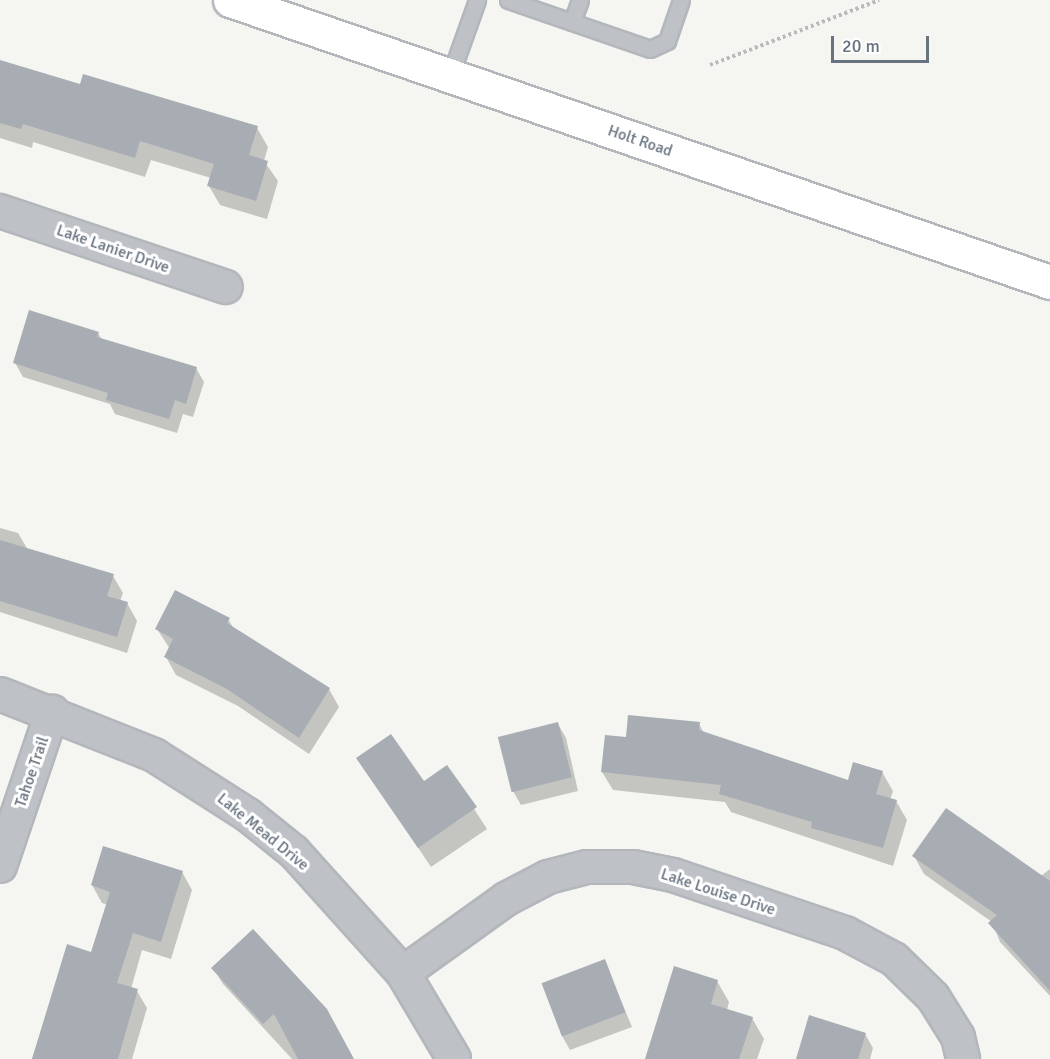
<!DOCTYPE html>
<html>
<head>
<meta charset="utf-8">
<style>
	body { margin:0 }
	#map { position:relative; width:1050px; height:1059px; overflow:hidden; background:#f5f5f2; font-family:Signika,sans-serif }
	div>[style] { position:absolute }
	.shadow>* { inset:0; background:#0003 }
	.building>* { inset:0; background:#a7adb3; transform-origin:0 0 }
	.path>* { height:4px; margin-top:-2px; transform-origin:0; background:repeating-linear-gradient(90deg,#b8babc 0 3px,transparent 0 6px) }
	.roads { filter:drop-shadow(2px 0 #b3b7bb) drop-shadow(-2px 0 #b3b7bb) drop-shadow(0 2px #b3b7bb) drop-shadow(0 -2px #b3b7bb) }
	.service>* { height:15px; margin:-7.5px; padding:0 7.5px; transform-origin:7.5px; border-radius:7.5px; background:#bec1c5 }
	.minor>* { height:32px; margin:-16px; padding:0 16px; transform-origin:16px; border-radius:16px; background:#bec1c5 }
	.secondary>* { height:33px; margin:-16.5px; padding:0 16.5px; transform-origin:16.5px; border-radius:16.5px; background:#fff }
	span { translate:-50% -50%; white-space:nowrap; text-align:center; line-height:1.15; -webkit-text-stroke:6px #fff; paint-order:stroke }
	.street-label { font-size:16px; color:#67737f }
	.scale { position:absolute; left:831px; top:36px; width:98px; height:27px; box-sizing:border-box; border:3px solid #67737f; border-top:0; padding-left:8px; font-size:18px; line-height:21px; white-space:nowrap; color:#67737f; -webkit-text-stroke:4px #fff; paint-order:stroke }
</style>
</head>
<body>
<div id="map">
	<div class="shadow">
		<div style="clip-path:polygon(0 61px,81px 86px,257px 128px,268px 147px,264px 161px,278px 181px,267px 219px,220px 205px,209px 186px,211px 178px,151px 160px,145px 177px,33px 142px,32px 148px,0 138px)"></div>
		<div style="clip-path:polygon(98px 333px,102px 340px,196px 368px,204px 382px,193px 417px,183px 414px,177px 433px,115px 414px,110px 404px,23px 377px,15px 363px)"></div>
		<div style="clip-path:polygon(0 528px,18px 533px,28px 550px,113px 576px,123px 593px,120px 601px,127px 603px,137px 621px,127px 653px,0 612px)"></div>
		<div style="clip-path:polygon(228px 619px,234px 629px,329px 689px,339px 707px,309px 754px,238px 706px,176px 675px,166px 657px,170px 649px,157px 629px)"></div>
		<div style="clip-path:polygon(558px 724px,566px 738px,578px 791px,521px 805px,513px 791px)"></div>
		<div style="clip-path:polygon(699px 724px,704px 733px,849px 782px,882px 772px,893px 791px,890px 800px,896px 801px,907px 820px,893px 866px,731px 812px,725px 802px,613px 790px,602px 772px,627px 739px)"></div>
		<div style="clip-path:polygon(358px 758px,424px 783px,447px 767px,487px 829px,431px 867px)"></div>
		<div style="clip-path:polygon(914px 856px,1041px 876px,1050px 869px,1050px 996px,1000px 942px,992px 922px,924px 874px)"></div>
		<div style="clip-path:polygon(182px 872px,192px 890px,171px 959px,142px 950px,131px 989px,137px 991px,147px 1008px,132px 1059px,32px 1059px,68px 946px,92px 954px,108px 905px,102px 903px,92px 885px)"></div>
		<div style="clip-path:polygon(604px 960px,632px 1027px,570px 1050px,562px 1036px)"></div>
		<div style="clip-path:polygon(213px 968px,353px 1059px,292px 1059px,223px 984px)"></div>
		<div style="clip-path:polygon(717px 981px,729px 1002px,727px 1010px,752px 1018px,764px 1039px,757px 1059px,649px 1059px)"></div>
		<div style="clip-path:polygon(865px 1034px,873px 1048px,870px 1059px,798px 1059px)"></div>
	</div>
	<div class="building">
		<div style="clip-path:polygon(0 60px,80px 84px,83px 74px,258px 126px,249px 155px,268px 161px,256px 201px,207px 186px,214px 164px,140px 141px,135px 158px,23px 124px,21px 129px,0 123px)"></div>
		<div style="clip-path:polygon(29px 310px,99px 332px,97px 337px,197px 367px,186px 404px,175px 400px,169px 419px,106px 400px,108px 393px,13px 363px)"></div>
		<div style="clip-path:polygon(0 540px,114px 574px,107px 596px,128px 602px,117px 637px,0 601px)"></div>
		<div style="clip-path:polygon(175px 590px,230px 618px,227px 623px,330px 688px,299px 738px,227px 689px,164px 657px,173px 639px,155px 629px)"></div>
		<div style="clip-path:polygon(628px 715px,700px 722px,699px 730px,848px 780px,853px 762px,883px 771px,876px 794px,897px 800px,883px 848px,811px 828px,812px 822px,719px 794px,721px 785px,601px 772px,605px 735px,626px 737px)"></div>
		<div style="left:558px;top:722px;width:57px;height:62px;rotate:76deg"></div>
		<div style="clip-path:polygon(391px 734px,424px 781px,447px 765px,477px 807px,418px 848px,356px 758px)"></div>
		<div style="clip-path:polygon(946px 808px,1050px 881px,1050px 991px,988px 923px,997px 915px,912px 856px)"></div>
		<div style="clip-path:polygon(103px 846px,183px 871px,161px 942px,133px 933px,117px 983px,138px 989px,118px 1059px,32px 1059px,67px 944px,91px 952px,110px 892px,91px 885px)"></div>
		<div style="clip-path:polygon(253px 929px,327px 1009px,354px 1059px,298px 1059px,274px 1014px,263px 1024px,211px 968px)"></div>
		<div style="left:605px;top:959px;width:57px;height:68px;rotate:69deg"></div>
		<div style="clip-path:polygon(674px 966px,718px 980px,711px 1004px,753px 1017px,739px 1059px,645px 1059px)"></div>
		<div style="clip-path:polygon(809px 1015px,866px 1033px,858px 1059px,796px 1059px)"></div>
	</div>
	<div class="path">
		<div style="left:710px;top:65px;width:181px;rotate:-21deg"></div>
	</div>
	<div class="roads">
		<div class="service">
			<div style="left:508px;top:0;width:150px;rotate:19deg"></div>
			<div style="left:650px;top:49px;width:19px;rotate:-25deg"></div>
			<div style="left:667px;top:41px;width:43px;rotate:-71.1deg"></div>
			<div style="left:572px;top:22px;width:23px;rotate:-70deg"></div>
			<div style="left:450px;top:76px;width:81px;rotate:-70.4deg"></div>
		</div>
		<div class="minor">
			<div style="left:0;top:211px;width:238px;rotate:18.6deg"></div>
			<div style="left:0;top:694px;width:166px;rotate:21.6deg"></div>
			<div style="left:154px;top:755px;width:112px;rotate:32.6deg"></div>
			<div style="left:248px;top:815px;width:59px;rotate:38.8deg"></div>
			<div style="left:294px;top:852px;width:163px;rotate:48deg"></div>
			<div style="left:403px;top:973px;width:100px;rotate:59.3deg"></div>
			<div style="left:0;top:866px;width:163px;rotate:-71.3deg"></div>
			<div style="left:403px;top:973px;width:127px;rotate:-35.7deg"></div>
			<div style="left:506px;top:899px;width:47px;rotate:-27.6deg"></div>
			<div style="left:548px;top:877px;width:40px;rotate:-14.4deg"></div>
			<div style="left:587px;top:867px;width:46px"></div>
			<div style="left:633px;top:867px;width:41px;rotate:11.3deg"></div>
			<div style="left:673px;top:875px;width:182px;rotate:18.6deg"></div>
			<div style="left:845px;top:933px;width:55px;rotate:28deg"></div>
			<div style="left:894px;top:959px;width:54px;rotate:44.3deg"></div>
			<div style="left:933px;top:997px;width:47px;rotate:58deg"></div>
			<div style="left:958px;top:1037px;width:23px;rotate:77deg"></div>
		</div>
		<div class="secondary">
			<div style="left:230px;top:0;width:867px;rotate:18.98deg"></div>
		</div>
	</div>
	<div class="street-label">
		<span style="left:640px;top:141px;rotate:19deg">Holt Road</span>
		<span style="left:113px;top:249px;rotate:19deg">Lake Lanier Drive</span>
		<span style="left:32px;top:772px;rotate:-71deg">Tahoe Trail</span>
		<span style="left:263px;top:832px;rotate:39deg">Lake Mead Drive</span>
		<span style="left:718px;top:892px;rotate:18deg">Lake Louise Drive</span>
	</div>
	<div class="scale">20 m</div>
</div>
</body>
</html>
